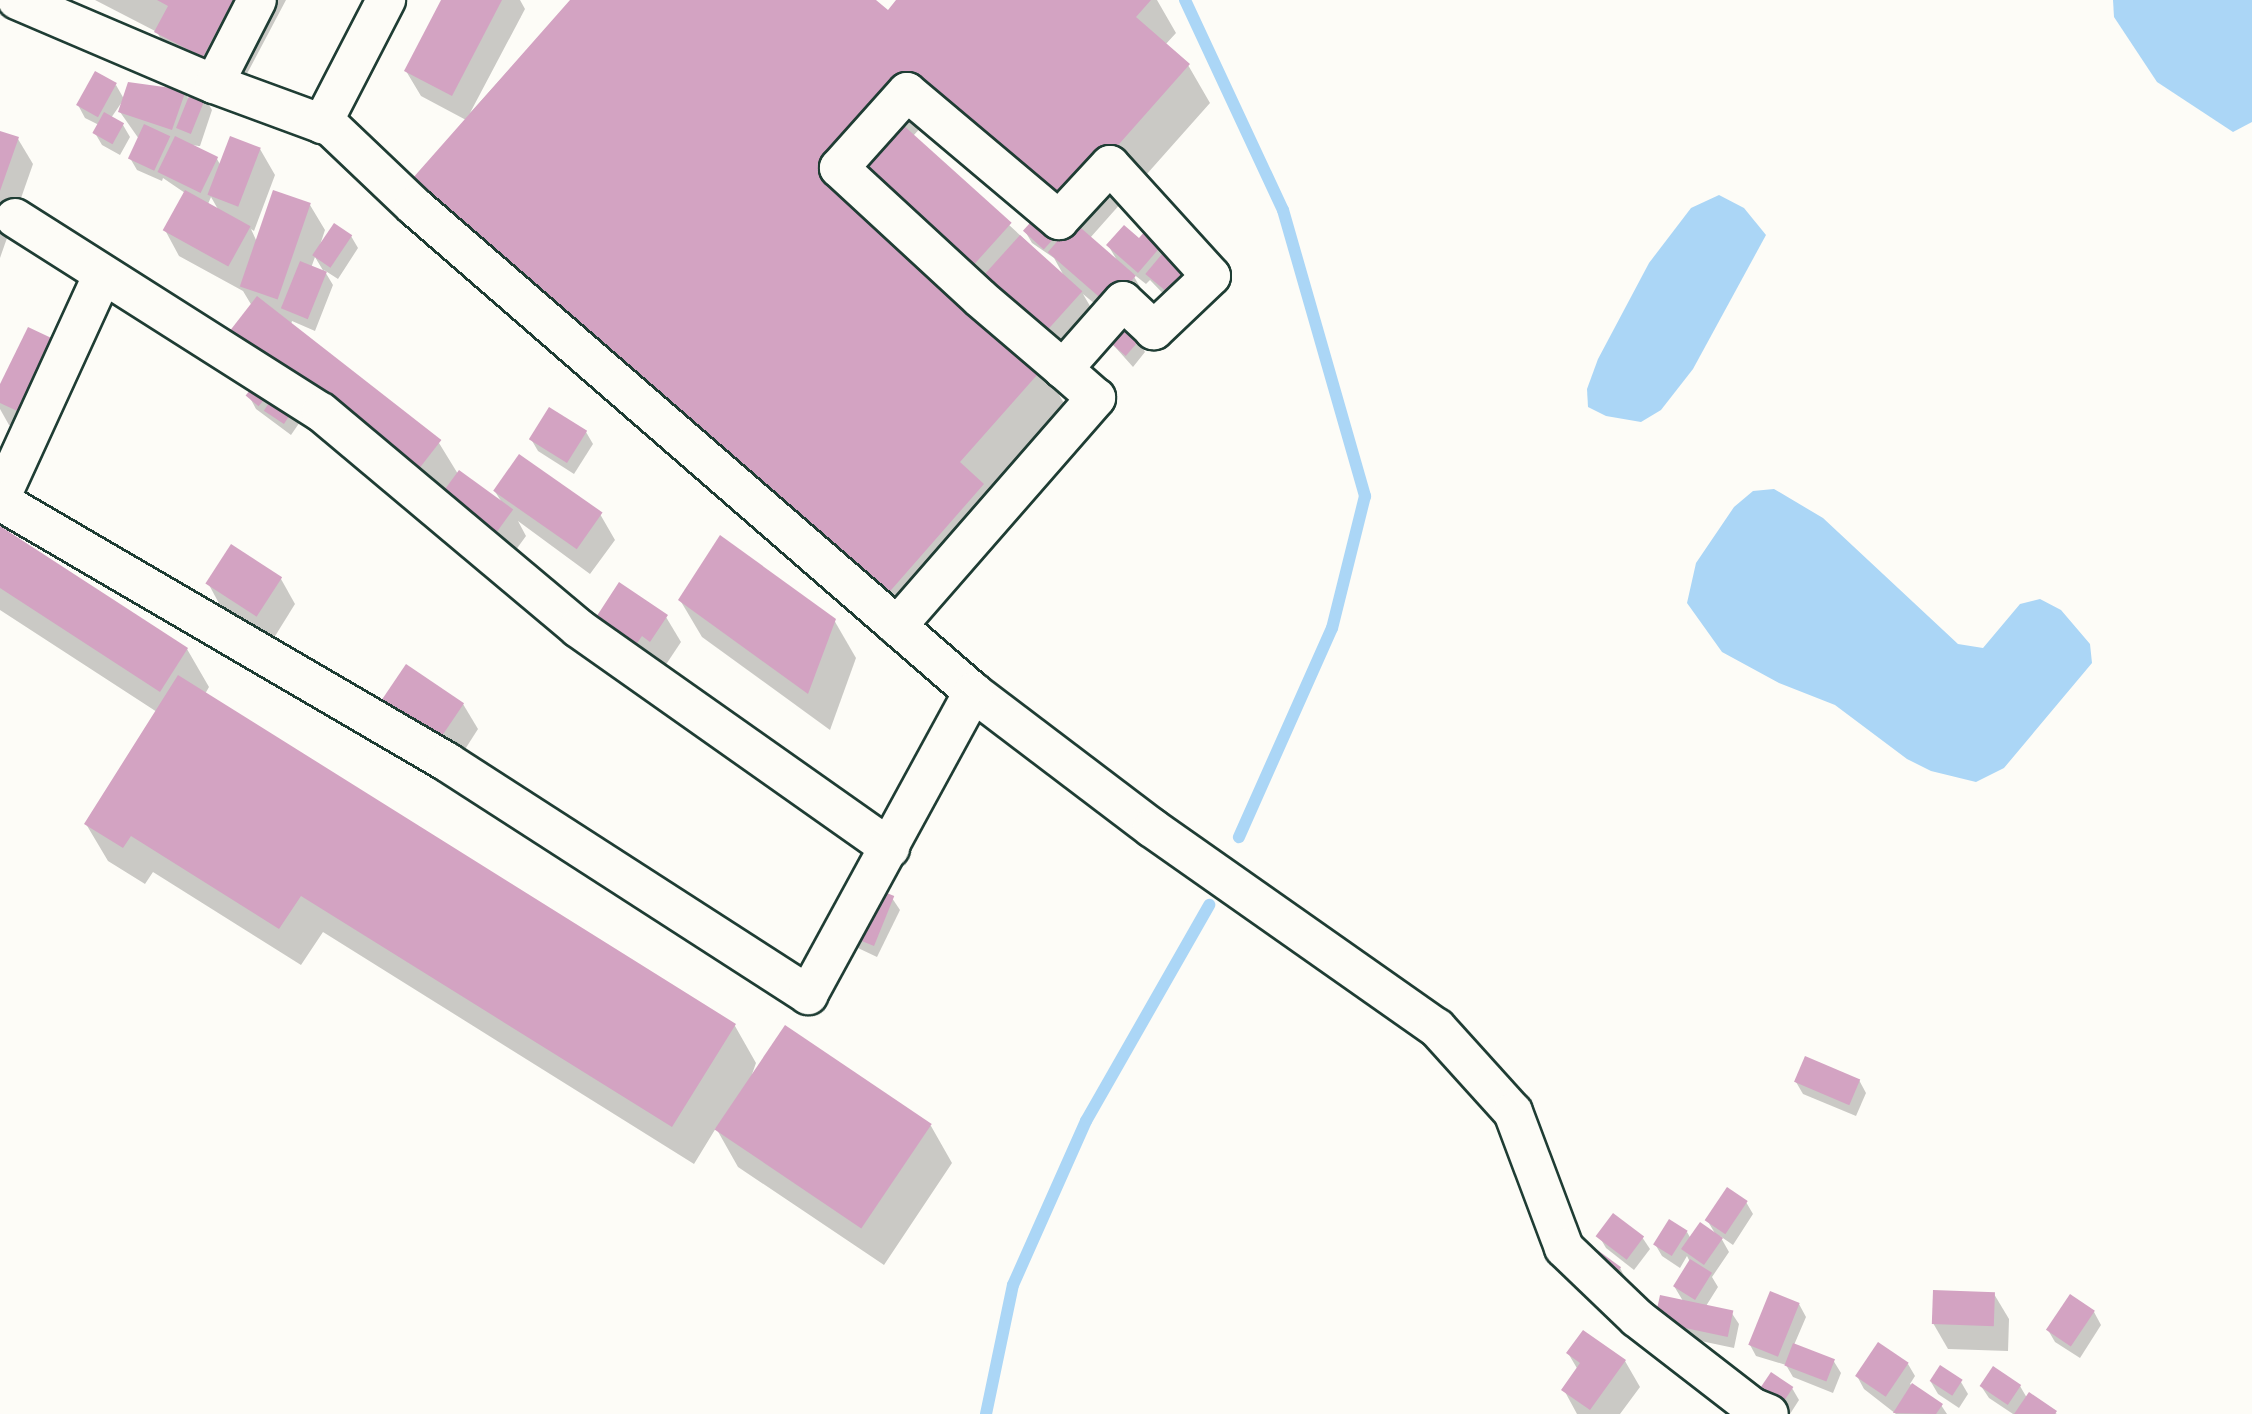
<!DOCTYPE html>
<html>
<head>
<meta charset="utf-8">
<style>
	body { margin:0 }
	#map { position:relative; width:2252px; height:1414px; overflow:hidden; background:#fdfcf7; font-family:"Architects Daughter",sans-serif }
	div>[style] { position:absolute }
	.water>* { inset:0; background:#abd6f6 }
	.shadow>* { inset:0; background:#0003 }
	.stream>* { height:12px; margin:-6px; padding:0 6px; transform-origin:6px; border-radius:6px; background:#abd6f6 }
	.building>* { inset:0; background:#d3a3c2; transform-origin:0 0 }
	.roads { filter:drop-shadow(2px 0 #1f3d34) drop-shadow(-2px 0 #1f3d34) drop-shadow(0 2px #1f3d34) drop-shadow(0 -2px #1f3d34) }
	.minor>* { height:38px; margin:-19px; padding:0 19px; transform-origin:19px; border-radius:19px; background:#fdfcf7 }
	span { translate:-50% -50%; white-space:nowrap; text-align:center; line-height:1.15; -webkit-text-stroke:6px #fdfcf7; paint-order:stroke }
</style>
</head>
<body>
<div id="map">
	<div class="water">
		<div style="clip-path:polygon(2113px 0,2252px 0,2252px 122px,2233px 132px,2157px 82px,2114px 17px)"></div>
		<div style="clip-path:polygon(1719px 195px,1744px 208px,1766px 235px,1693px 369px,1661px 410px,1641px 422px,1606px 416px,1588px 407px,1587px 389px,1598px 359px,1649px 263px,1691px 208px)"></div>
		<div style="clip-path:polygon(1774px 489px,1823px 518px,1958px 644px,1983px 648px,2020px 604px,2040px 599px,2061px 610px,2090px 644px,2092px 663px,2004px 768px,1976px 782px,1931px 771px,1907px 759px,1835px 705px,1779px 683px,1722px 652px,1687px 603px,1696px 563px,1734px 507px,1753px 491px)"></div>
	</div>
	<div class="shadow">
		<div style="clip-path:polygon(95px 0,286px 0,231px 104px,184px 80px,157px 32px)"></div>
		<div style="clip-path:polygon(evenodd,443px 0,520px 0,525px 9px,470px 113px,572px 0,874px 0,888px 12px,899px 0,1157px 0,1176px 33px,1165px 45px,1188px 65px,1210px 103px,1090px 238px,1118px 262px,1108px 245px,1139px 240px,1160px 247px,1168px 259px,1175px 306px,1150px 280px,1146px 284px,1132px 273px,1149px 303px,1138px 340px,1145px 352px,1133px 367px,1107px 338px,1119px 324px,1083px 294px,1097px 318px,1043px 367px,1065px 405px,987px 492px,1005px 523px,907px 633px,466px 120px,421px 96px,406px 71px,443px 0,938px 109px,1039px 216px,1025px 231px,1032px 243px,1054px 258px,1064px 276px,913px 136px,938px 109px)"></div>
		<div style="clip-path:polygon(116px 85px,124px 99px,111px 118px,123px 125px,130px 137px,120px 155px,102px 145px,95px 133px,99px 125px,85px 118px,78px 105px)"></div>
		<div style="clip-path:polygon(evenodd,185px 92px,189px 100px,205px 98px,212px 110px,200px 146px,190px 145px,217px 159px,221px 166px,260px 149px,275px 175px,254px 231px,251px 229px,256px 240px,310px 205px,325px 230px,320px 245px,351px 236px,358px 248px,338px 279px,324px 270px,333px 285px,315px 331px,292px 321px,291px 325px,439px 443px,458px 474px,503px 504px,494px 490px,600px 514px,615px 540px,590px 574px,518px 521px,526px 536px,505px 565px,304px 416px,291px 435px,256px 409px,249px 396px,261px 380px,233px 330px,252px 306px,243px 291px,179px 256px,165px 230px,185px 193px,163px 178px,162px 181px,137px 170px,130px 158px,139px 139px,120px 112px,185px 92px,211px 197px,219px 211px,208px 204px,211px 197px,185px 92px,315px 257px,324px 272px,311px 268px,315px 257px)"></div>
		<div style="clip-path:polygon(0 133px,18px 139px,33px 164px,0 258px)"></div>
		<div style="clip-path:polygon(75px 370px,41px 440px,9px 425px,0 409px,0 388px)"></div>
		<div style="clip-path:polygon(586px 432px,593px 444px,574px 474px,538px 451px,531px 439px)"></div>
		<div style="clip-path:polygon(0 528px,187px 649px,209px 687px,205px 694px,735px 1026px,756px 1063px,750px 1080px,931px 1126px,952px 1163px,884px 1265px,738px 1167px,716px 1128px,694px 1164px,323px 932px,301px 965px,153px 872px,145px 884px,108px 861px,86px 824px,157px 712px,0 610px)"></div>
		<div style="clip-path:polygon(281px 579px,295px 604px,272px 641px,222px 609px,208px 583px)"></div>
		<div style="clip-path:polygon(680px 600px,834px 620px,856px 658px,830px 730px,702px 637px)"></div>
		<div style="clip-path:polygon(666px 617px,681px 642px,665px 666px,607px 650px)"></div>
		<div style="clip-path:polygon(463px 704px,478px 729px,455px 765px,397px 727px)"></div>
		<div style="clip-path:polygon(892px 898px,900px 910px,877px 957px,858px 948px,851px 936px)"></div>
		<div style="clip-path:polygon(1859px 1080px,1866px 1093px,1856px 1116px,1803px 1094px,1796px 1082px)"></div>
		<div style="clip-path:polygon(1746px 1202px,1753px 1214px,1733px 1245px,1720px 1236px,1729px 1252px,1712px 1277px,1718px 1287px,1706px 1306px,1731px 1312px,1739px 1324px,1734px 1348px,1663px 1333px,1683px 1301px,1674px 1286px,1690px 1262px,1687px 1256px,1680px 1268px,1662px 1256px,1655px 1244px,1687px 1232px,1691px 1239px,1716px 1235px,1707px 1220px)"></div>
		<div style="clip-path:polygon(1599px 1236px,1642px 1237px,1650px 1249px,1634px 1270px,1606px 1248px)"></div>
		<div style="clip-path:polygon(1620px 1268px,1627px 1281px,1616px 1295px,1593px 1278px)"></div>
		<div style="clip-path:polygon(1994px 1294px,2009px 1319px,2008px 1351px,1948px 1349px,1933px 1323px)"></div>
		<div style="clip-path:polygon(2070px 1296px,2094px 1312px,2101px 1325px,2080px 1358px,2055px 1342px,2048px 1330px)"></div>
		<div style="clip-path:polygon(1799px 1304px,1806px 1317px,1794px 1345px,1833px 1360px,1841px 1373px,1833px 1393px,1793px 1377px,1786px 1365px,1756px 1356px,1749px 1343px)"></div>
		<div style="clip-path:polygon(1568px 1353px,1625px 1361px,1640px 1387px,1620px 1414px,1577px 1414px,1564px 1390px,1578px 1370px)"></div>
		<div style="clip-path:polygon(1908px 1364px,1915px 1376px,1910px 1384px,1941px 1405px,1947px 1414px,1896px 1414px,1864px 1389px,1857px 1376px)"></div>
		<div style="clip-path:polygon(1931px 1382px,1961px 1382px,1968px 1394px,1959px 1408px,1938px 1394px)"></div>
		<div style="clip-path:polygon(1981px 1386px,2020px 1386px,2027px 1398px,2057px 1414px,2013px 1414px,1989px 1398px)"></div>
		<div style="clip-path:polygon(1792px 1388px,1799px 1400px,1790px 1414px,1779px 1414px,1766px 1406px)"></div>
	</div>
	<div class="stream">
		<div style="left:1185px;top:0;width:232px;rotate:65deg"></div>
		<div style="left:1283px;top:210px;width:298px;rotate:74deg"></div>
		<div style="left:1365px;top:496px;width:136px;rotate:104deg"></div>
		<div style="left:1332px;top:628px;width:229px;rotate:114deg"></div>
		<div style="left:986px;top:1414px;width:132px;rotate:-78.2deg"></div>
		<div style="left:1013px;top:1285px;width:180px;rotate:-66deg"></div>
		<div style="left:1086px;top:1121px;width:249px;rotate:-60.3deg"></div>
	</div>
	<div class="building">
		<div style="clip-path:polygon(157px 0,233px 0,203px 57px,154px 32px,168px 6px)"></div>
		<div style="clip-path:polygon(441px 0,502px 0,452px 96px,404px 71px)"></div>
		<div style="clip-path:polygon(570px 0,876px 0,888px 10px,896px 0,1151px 0,1136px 17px,1190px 64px,1066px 204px,915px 72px,827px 173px,1045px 366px,960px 462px,984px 484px,885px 597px,412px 179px)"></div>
		<div style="left:95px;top:71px;width:25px;height:39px;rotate:29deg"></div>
		<div style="clip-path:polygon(128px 82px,186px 90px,172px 130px,118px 112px)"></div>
		<div style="left:191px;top:91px;width:16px;height:40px;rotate:22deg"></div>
		<div style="left:104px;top:112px;width:23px;height:24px;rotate:29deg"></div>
		<div style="left:892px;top:115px;width:161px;height:63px;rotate:42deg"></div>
		<div style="left:144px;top:124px;width:29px;height:38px;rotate:25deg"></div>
		<div style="clip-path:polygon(0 131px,19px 137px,0 191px)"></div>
		<div style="left:175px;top:136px;width:48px;height:40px;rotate:26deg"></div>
		<div style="left:230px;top:136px;width:33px;height:63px;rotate:21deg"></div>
		<div style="left:185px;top:190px;width:75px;height:46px;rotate:29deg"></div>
		<div style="left:273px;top:190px;width:40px;height:102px;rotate:19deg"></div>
		<div style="left:1039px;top:213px;width:28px;height:24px;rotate:42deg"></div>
		<div style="left:1074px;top:222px;width:82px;height:40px;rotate:41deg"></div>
		<div style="left:334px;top:223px;width:22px;height:39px;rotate:34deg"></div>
		<div style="clip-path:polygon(1124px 225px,1139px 238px,1145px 231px,1162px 245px,1138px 273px,1106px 245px)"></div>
		<div style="left:1020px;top:235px;width:84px;height:69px;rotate:42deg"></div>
		<div style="left:1162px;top:254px;width:31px;height:26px;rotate:40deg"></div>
		<div style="left:300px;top:261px;width:29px;height:51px;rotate:22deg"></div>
		<div style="left:257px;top:296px;width:234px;height:43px;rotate:38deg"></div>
		<div style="left:1119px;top:321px;width:28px;height:22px;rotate:41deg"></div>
		<div style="clip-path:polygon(28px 327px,62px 343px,26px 415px,0 403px,0 384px)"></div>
		<div style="left:261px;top:377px;width:17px;height:24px;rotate:40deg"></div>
		<div style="left:278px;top:389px;width:24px;height:26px;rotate:33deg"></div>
		<div style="left:549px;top:407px;width:45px;height:38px;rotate:32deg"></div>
		<div style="left:519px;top:454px;width:102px;height:45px;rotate:35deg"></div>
		<div style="left:459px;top:470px;width:67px;height:40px;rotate:36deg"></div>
		<div style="clip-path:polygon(0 526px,188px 648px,160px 692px,0 588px)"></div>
		<div style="clip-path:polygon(720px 535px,836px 619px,808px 694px,678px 600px)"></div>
		<div style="left:231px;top:544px;width:61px;height:47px;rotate:33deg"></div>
		<div style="clip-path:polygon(619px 582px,668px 615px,650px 642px,642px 636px,631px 652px,591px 625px)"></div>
		<div style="left:406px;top:664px;width:70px;height:45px;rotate:34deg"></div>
		<div style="clip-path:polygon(178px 675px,736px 1024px,672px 1127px,301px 896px,279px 929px,131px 836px,123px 848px,84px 824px)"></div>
		<div style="left:872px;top:887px;width:24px;height:54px;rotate:22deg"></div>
		<div style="left:785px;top:1025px;width:177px;height:126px;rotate:34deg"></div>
		<div style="left:1805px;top:1056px;width:60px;height:28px;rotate:23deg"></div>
		<div style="left:1727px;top:1187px;width:25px;height:40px;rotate:34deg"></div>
		<div style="left:1613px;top:1213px;width:39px;height:29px;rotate:37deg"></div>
		<div style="left:1669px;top:1219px;width:22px;height:30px;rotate:32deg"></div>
		<div style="left:1700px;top:1222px;width:28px;height:33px;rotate:35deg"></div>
		<div style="left:1596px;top:1249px;width:31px;height:21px;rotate:36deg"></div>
		<div style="left:1690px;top:1259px;width:26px;height:32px;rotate:32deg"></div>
		<div style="left:1933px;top:1290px;width:62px;height:34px;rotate:2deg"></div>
		<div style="left:1770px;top:1291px;width:32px;height:58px;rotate:22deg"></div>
		<div style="left:2070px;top:1294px;width:30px;height:43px;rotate:34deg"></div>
		<div style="left:1660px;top:1295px;width:75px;height:27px;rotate:12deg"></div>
		<div style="clip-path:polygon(1583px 1330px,1626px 1360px,1590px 1410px,1561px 1390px,1580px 1363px,1566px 1353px)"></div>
		<div style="left:1878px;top:1342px;width:37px;height:41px;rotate:34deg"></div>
		<div style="left:1793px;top:1343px;width:45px;height:24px;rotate:21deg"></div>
		<div style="left:1940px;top:1365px;width:27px;height:19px;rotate:33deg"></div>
		<div style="left:1993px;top:1366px;width:34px;height:24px;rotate:34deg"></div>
		<div style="left:1771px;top:1372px;width:27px;height:25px;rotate:34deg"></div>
		<div style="clip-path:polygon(1912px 1383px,1943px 1404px,1936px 1414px,1893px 1413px)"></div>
		<div style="clip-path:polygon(2029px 1392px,2057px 1411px,2055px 1414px,2014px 1414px)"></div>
	</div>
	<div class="roads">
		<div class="minor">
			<div style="left:17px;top:0;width:214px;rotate:23.1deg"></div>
			<div style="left:214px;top:84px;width:125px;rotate:20.2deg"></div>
			<div style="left:331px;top:127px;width:115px;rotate:43.6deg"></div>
			<div style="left:414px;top:206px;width:741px;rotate:41deg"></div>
			<div style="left:973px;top:692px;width:225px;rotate:37.2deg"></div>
			<div style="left:1152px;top:828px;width:348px;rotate:35.1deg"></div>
			<div style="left:1437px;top:1028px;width:113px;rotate:47.9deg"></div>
			<div style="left:1513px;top:1112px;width:145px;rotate:69.4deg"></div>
			<div style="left:1564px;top:1248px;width:101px;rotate:43.8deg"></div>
			<div style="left:1637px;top:1318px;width:145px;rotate:37.7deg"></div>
			<div style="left:1752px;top:1407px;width:18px;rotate:22deg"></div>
			<div style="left:214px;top:84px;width:94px;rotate:-62.9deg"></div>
			<div style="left:322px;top:124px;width:140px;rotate:-62.7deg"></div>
			<div style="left:15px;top:218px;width:362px;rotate:32.4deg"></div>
			<div style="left:321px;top:412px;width:336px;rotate:40deg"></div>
			<div style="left:578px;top:628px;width:382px;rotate:35.2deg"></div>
			<div style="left:0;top:499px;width:247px;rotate:-65.4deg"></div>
			<div style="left:0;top:501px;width:518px;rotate:30.28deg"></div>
			<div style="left:447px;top:762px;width:430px;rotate:32.8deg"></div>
			<div style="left:808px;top:995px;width:345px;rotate:-61.4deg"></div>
			<div style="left:897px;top:626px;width:303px;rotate:-48.9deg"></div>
			<div style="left:1096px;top:398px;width:44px;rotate:-138.7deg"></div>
			<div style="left:1063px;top:369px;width:109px;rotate:-139.5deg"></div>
			<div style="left:980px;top:298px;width:192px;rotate:-137.3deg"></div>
			<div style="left:839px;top:168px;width:102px;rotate:-48.2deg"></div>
			<div style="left:907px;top:92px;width:199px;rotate:40.1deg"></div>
			<div style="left:1059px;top:220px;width:75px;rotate:-47.2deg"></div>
			<div style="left:1110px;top:165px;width:150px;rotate:47.7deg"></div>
			<div style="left:1211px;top:276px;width:79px;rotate:136.5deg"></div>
			<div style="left:1154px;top:330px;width:42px;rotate:-136.9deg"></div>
			<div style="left:1123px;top:301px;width:91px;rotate:131.4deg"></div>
		</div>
	</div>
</div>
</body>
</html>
